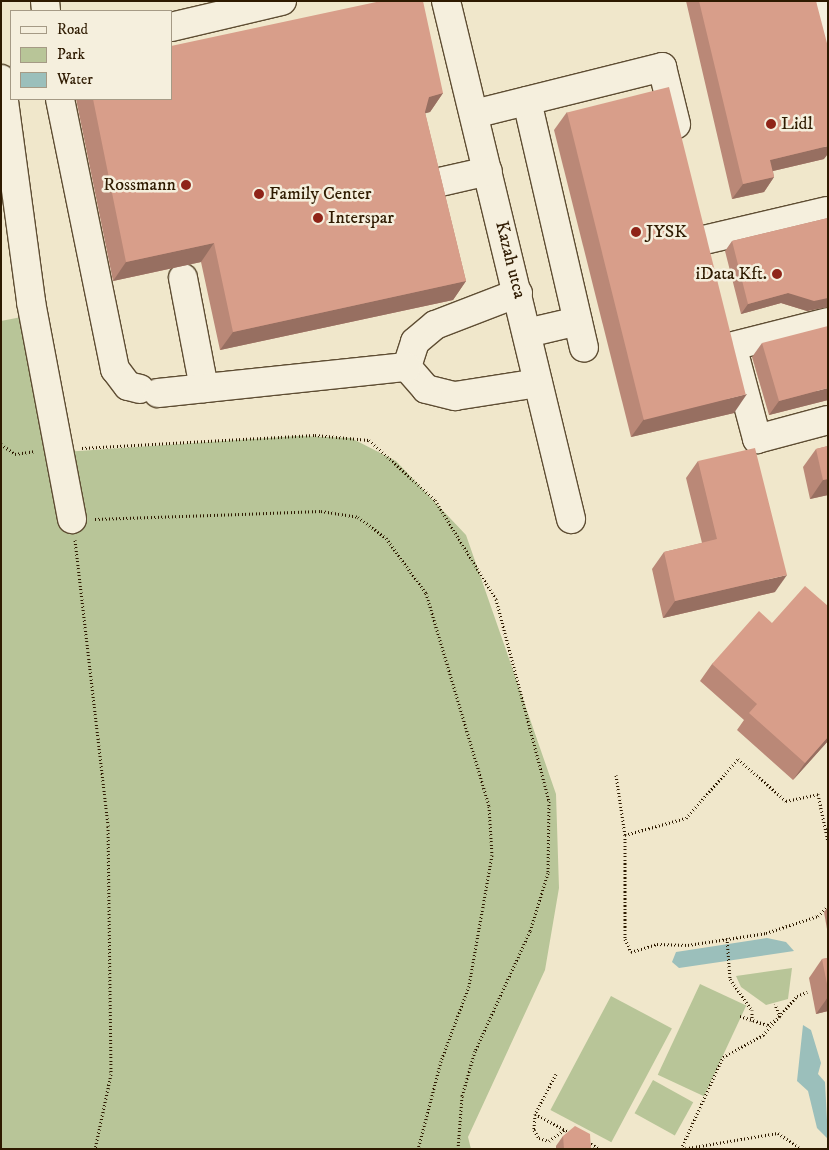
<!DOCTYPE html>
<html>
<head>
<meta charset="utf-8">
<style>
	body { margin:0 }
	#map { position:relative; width:829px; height:1150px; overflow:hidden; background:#f0e7cb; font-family:"IM FELL DW Pica",serif }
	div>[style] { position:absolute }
	.green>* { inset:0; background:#b8c598; transform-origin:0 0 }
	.water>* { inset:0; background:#9bbfbb }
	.path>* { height:3px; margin-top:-1.5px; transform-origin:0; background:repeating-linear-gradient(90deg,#2e1a00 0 1px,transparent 0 3.5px) }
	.roads { filter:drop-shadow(1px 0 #5e4d33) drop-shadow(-1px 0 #5e4d33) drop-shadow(0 1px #5e4d33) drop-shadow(0 -1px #5e4d33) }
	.minor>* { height:28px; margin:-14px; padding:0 14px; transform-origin:14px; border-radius:14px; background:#f5efdd }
	.wall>* { inset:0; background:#ba8877 }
	.shaded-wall>* { inset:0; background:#976f61 }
	.building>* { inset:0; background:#d89e8a; transform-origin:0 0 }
	.dots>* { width:14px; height:14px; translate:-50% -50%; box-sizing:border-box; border:2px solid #f5efdd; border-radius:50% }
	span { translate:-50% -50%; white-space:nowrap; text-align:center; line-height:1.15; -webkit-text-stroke:5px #f5efdd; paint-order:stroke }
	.poi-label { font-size:18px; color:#2e1a00 }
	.left { translate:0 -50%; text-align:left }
	.right { translate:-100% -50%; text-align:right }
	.street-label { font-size:18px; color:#2e1a00 }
	.frame { position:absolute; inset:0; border:2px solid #2e1a00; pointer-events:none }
	.legend { position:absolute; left:10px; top:10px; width:162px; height:90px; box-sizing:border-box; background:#f5efdd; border:1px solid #a59a85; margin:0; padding:6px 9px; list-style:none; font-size:15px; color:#2e1a00 }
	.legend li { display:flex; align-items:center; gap:10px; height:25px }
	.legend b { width:25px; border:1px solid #a59a85 }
</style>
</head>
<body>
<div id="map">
	<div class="green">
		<div style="clip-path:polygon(42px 313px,64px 452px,298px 436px,351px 438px,396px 461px,466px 535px,556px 794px,559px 888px,545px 970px,468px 1137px,471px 1149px,1px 1149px,1px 321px)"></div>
		<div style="clip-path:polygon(792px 968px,788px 999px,766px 1005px,741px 987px,736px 976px)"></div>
		<div style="left:700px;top:984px;width:51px;height:100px;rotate:25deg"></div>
		<div style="left:611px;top:996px;width:69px;height:129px;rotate:28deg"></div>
		<div style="left:653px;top:1080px;width:46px;height:38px;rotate:29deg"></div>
	</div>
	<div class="water">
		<div style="clip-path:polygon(767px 938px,786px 942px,794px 951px,679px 968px,672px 962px,676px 952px)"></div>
		<div style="clip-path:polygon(803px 1025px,811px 1030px,821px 1063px,818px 1074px,825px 1082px,828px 1139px,817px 1128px,808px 1091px,797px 1081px)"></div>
	</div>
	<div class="path">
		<div style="left:1px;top:444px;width:17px;rotate:36deg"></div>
		<div style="left:15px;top:454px;width:21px;rotate:-8deg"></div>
		<div style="left:82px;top:448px;width:233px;rotate:-3.2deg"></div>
		<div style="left:315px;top:435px;width:54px;rotate:5.3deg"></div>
		<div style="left:369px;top:440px;width:89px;rotate:42.3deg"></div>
		<div style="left:435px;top:500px;width:116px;rotate:58.4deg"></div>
		<div style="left:496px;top:599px;width:209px;rotate:75.3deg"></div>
		<div style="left:549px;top:801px;width:72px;rotate:90.8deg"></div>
		<div style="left:548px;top:873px;width:61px;rotate:107.2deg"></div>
		<div style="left:530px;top:931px;width:132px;rotate:114.6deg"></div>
		<div style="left:475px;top:1051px;width:47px;rotate:106.1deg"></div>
		<div style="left:462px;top:1096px;width:53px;rotate:94.3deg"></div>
		<div style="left:95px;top:519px;width:226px;rotate:-2deg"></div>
		<div style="left:321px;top:511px;width:37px;rotate:9deg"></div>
		<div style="left:358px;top:517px;width:35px;rotate:37deg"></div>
		<div style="left:386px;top:538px;width:68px;rotate:54deg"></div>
		<div style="left:426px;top:593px;width:222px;rotate:73.5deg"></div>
		<div style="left:489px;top:806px;width:49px;rotate:86.5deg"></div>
		<div style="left:492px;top:855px;width:133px;rotate:100deg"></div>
		<div style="left:469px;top:986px;width:80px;rotate:110.5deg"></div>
		<div style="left:441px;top:1061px;width:91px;rotate:104.6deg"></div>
		<div style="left:75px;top:540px;width:288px;rotate:83.4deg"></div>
		<div style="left:108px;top:826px;width:248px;rotate:89.3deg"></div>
		<div style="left:111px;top:1074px;width:77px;rotate:102deg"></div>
		<div style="left:616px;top:775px;width:61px;rotate:81.5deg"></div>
		<div style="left:625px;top:835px;width:104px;rotate:90deg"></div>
		<div style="left:625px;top:939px;width:14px;rotate:65deg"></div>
		<div style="left:631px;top:952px;width:27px;rotate:-17deg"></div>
		<div style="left:657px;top:944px;width:31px;rotate:2deg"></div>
		<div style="left:688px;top:945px;width:79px;rotate:-8.7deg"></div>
		<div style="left:766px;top:933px;width:55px;rotate:-18.1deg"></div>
		<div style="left:818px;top:916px;width:14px;rotate:-45deg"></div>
		<div style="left:625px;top:835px;width:63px;rotate:-15.6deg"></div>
		<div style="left:686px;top:818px;width:79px;rotate:-48.6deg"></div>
		<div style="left:738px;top:759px;width:64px;rotate:41.2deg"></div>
		<div style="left:786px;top:801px;width:33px;rotate:-12deg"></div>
		<div style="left:818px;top:794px;width:49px;rotate:78.2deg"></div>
		<div style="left:727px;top:938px;width:41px;rotate:85.8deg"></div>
		<div style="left:730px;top:979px;width:38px;rotate:55deg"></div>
		<div style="left:752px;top:1010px;width:11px;rotate:90deg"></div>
		<div style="left:740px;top:1016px;width:29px;rotate:18deg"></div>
		<div style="left:768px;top:1025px;width:14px;rotate:-34deg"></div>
		<div style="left:780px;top:1017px;width:14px;rotate:-111deg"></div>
		<div style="left:556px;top:1074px;width:45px;rotate:117.7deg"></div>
		<div style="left:535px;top:1114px;width:41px;rotate:27.8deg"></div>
		<div style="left:535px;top:1114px;width:16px;rotate:94deg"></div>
		<div style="left:534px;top:1130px;width:9px;rotate:58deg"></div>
		<div style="left:539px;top:1138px;width:10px;rotate:17deg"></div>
		<div style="left:549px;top:1141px;width:20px;rotate:-37deg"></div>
		<div style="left:588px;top:1142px;width:14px;rotate:30deg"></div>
		<div style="left:681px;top:1149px;width:101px;rotate:-65.5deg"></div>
		<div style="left:723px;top:1057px;width:46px;rotate:-28.8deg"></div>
		<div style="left:763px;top:1035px;width:52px;rotate:-48.9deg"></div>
		<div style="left:797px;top:996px;width:11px;rotate:-22deg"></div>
		<div style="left:682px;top:1149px;width:97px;rotate:-9.5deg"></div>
		<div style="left:778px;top:1133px;width:28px;rotate:35deg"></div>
	</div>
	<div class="roads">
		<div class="minor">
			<div style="left:45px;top:1px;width:10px;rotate:84deg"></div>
			<div style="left:446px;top:1px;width:533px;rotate:76.43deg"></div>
			<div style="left:817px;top:1px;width:49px;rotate:77.1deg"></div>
			<div style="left:171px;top:27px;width:114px;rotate:-13.2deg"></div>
			<div style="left:1px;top:79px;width:225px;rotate:82.3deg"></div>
			<div style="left:31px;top:302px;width:221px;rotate:79.3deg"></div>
			<div style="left:60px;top:99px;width:276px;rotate:78.5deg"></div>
			<div style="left:115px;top:369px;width:21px;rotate:53deg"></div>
			<div style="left:128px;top:386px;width:12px;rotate:14deg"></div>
			<div style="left:527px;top:101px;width:253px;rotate:77deg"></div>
			<div style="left:474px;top:114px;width:194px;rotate:-14deg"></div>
			<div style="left:662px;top:67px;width:59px;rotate:76.2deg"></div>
			<div style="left:440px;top:182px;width:49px;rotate:-12.9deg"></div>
			<div style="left:704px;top:240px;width:127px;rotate:-13.2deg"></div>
			<div style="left:183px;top:278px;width:112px;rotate:79.2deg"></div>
			<div style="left:518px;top:293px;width:89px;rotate:158.9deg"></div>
			<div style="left:435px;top:325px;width:26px;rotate:140deg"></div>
			<div style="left:415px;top:342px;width:26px;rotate:108deg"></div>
			<div style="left:407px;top:367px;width:29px;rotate:49deg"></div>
			<div style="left:426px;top:389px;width:30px;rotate:14deg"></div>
			<div style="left:455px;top:396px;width:84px;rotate:-8.9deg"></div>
			<div style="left:527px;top:333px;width:52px;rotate:-13.2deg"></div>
			<div style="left:733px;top:346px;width:98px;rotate:-14.2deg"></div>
			<div style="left:736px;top:360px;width:82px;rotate:75.1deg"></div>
			<div style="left:757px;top:439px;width:73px;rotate:-15deg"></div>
			<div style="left:158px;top:393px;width:250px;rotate:-6deg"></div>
		</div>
	</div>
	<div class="wall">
		<div style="clip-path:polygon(686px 1px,816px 1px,824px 159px,773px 171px,774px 177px,764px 192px,732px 199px)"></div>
		<div style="clip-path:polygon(443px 93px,430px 112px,425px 113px,466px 281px,453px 300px,220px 350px,201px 262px,113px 281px,76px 99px,171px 99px)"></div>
		<div style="clip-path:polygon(567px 112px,734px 413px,631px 437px,554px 130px)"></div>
		<div style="clip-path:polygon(828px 218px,828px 307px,807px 311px,781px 303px,741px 314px,725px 251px,732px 241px)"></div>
		<div style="clip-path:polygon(762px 343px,828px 400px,769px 415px,752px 357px)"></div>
		<div style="clip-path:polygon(828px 446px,828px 495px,810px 499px,803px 467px,816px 449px)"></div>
		<div style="clip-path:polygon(698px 461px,775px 592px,663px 618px,652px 569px,664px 552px,702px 543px,686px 478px)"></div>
		<div style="clip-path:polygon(828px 606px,828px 741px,793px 780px,737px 730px,744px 720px,700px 681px,712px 664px,772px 623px)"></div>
		<div style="clip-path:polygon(828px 907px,828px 929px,827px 929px,824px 912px)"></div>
		<div style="clip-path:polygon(828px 958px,828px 1011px,816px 1014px,809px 978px,822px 959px)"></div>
		<div style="clip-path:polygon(563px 1136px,591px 1149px,556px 1149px,556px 1146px)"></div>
	</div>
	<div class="shaded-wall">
		<div style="clip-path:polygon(443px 93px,430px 112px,416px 116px,429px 97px)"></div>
		<div style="clip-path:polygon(828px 146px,828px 154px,824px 159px,760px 174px,770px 160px)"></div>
		<div style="clip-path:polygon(774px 177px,764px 192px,732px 199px,743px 184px)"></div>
		<div style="clip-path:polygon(214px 243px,201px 262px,113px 281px,126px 262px)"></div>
		<div style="clip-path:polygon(466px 281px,453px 300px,220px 350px,233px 332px)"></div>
		<div style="clip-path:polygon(788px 293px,828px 298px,828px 307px,807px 311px,781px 303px,741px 314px,748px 304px)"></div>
		<div style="clip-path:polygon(828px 388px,828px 400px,769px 415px,779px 401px)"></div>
		<div style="clip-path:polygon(747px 394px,734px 413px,631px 437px,644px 419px)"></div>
		<div style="clip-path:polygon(828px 479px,828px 495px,810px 499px,823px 480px)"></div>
		<div style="clip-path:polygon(787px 575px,775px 592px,663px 618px,675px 601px)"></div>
		<div style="clip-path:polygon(828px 737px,828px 741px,793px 780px,805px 763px)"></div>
		<div style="clip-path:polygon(828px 997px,828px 1011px,816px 1014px)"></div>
	</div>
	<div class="building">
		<div style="clip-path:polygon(381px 1px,423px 1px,443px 93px,429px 97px,425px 112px,466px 281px,233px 332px,214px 243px,126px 262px,93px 99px,171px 99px,171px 46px)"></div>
		<div style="clip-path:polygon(699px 1px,816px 1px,828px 47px,828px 146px,770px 160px,774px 177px,743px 184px)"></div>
		<div style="left:669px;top:87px;width:317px;height:105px;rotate:76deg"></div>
		<div style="clip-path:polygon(828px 218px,828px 298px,814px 301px,788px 293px,748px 304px,732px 241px)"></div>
		<div style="clip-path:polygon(828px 326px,828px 388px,779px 401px,762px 343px)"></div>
		<div style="clip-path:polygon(828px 446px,828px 479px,823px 480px,816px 449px)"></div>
		<div style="clip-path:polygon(755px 448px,787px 575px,675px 601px,664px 552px,717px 539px,698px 461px)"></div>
		<div style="clip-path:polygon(805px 586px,828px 606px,828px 737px,805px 763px,749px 713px,757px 704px,712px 664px,759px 611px,772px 623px)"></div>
		<div style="clip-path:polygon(828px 958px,828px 989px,822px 959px)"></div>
		<div style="clip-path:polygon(575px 1126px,590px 1134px,591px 1149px,564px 1149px,563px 1136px)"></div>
	</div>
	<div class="dots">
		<div style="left:771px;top:124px;background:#8f2418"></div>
		<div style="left:186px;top:185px;background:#8f2418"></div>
		<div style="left:259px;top:194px;background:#8f2418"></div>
		<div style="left:318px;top:218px;background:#8f2418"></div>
		<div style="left:636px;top:232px;background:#8f2418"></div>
		<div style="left:777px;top:274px;background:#8f2418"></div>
	</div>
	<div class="poi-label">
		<span class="left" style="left:781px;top:124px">Lidl</span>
		<span class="right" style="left:176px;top:185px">Rossmann</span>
		<span class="left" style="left:269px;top:194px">Family Center</span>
		<span class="left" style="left:328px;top:218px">Interspar</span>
		<span class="left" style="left:646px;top:232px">JYSK</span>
		<span class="right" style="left:767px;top:274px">iData Kft.</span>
	</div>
	<div class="street-label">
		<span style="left:510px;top:260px;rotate:76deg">Kazah utca</span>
	</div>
	<div class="frame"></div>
	<ul class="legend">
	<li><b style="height:6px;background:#f5efdd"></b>Road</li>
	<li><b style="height:14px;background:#b8c598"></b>Park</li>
	<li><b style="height:14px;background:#9bbfbb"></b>Water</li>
	</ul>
</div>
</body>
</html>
